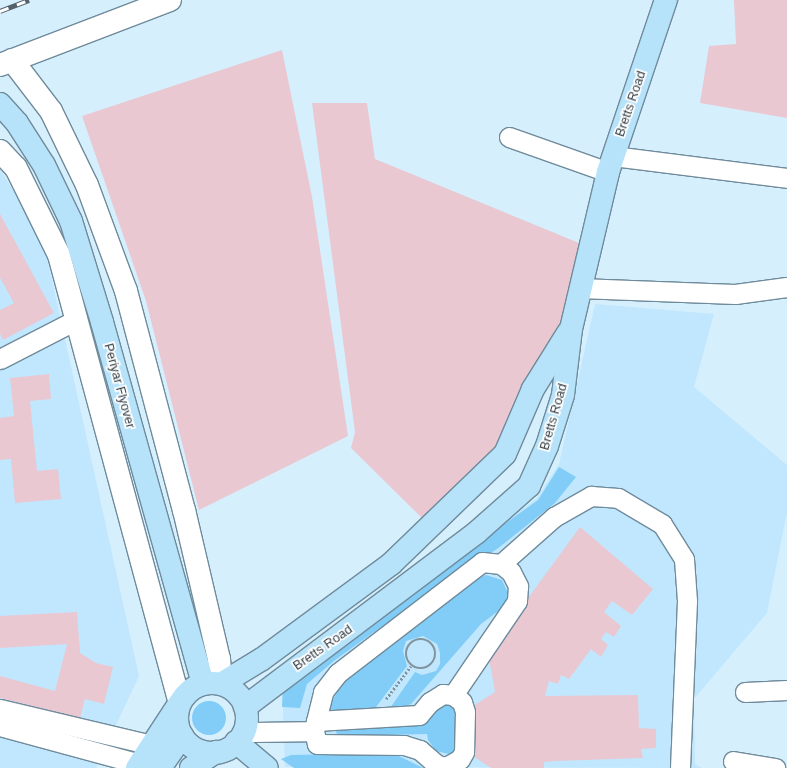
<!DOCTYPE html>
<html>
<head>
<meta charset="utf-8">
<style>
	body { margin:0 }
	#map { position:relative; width:787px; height:768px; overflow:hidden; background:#d6effd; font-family:Arial,sans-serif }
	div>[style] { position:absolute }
	.built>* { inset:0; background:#c1e7fe }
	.green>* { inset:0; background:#81cdf7 }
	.round { border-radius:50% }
	.building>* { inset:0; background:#e9c8d2 }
	.path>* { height:2.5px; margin-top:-1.25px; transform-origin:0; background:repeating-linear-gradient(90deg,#82959f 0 2px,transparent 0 4px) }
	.path>.ring { margin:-1.25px; padding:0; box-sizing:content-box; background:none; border:2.5px solid #82959f; border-radius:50% }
	.roads { filter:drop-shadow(1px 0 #6f8b9b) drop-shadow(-1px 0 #6f8b9b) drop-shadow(0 1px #6f8b9b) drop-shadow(0 -1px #6f8b9b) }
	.street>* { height:19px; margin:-9.5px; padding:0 9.5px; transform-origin:9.5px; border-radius:9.5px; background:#fff }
	.secondary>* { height:22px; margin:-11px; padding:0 11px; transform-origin:11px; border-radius:11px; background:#fff }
	.primary>* { height:22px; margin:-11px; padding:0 11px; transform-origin:11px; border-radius:11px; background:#b6e2fa }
	.primary>.ring { margin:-11px; padding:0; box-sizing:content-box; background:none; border:22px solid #b6e2fa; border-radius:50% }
	.rail>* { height:4.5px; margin-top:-2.25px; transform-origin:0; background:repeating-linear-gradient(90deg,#fff 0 9px,#53626a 0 18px); box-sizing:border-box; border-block:1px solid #53626a }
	span { translate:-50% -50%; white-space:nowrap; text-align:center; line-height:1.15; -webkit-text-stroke:3.5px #fff; paint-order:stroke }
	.street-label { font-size:13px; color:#323e45 }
</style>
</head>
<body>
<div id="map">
	<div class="built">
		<div style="clip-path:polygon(0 169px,43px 239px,139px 676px,96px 768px,0 768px)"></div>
		<div style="clip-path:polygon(595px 304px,714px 314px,694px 387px,787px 465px,787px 512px,767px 613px,694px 699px,695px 764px,702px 768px,285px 767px,282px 681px,536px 499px,559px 464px)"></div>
	</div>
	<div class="green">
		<div style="clip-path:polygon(559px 467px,576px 477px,555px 503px,497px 549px,444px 582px,335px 660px,307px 684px,300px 708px,282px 707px,283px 682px,538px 500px)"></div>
		<div style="clip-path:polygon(486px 575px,502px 580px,509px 595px,501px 609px,481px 624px,411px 704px,388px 711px,415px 672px,422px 675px,436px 671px,440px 664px,440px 653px,437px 644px,423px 636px,406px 641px,403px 651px,407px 666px,373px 711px,327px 710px,346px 677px,474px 579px)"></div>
		<div class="round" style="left:192px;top:701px;width:34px;height:34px"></div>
		<div style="clip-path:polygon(447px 703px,455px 707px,458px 713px,456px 752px,449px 754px,436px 751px,428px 740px,427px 734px,339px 736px,335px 731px,336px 725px,427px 723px,432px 708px)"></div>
		<div style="clip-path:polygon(393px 753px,423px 768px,294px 768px,281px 759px,291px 755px)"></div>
	</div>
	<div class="building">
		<div style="clip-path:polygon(734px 0,787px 0,787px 118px,700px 103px,709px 46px,736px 44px)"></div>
		<div style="clip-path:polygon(282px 50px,312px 197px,348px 436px,199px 510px,146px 301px,82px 116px)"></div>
		<div style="clip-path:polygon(312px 103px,367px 103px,375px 159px,579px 243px,560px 326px,534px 366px,494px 449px,423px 519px,351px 448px,355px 432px)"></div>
		<div style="clip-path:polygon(0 214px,54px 313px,3px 340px,0 334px,0 310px,14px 303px,0 278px)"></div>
		<div style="clip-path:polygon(49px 374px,51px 399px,30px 401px,37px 471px,58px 469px,61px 499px,15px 503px,11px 459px,0 460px,0 418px,14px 416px,10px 378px)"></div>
		<div style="clip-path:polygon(580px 527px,653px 589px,632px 615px,612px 601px,604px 612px,621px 626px,614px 637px,606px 632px,601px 639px,608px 645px,601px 657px,591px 649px,569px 679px,561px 675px,558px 684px,549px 681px,545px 696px,638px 695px,639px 728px,656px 729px,656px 748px,641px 749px,643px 758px,555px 761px,544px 762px,544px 768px,491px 768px,470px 754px,473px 706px,495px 692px,488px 653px)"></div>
		<div style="clip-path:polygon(77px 612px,80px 653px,96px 663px,113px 667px,104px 704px,85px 699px,80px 718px,0 698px,0 676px,55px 691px,67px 644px,0 648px,0 616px)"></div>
	</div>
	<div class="path">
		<div class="ring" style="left:406px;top:639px;width:27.5px;height:27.5px"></div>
		<div style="left:386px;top:699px;width:41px;rotate:-52.9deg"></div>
	</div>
	<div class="roads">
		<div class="street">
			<div style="left:509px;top:137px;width:105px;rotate:19.5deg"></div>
			<div style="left:613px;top:156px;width:175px;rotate:7.2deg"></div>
			<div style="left:579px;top:288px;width:156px;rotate:2.2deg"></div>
			<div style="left:735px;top:294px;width:52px;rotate:-7.7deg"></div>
			<div style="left:0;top:359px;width:85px;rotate:-27.2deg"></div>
			<div style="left:501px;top:564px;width:71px;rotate:-41.6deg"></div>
			<div style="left:554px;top:517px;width:43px;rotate:-29.6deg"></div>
			<div style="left:591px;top:496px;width:27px;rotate:4deg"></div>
			<div style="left:618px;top:498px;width:51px;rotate:30.6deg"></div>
			<div style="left:662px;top:524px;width:41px;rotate:57.8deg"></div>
			<div style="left:684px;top:559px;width:42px;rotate:85.9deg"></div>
			<div style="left:687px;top:601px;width:167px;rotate:92.4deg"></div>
			<div style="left:745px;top:692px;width:42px;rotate:-2.7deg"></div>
			<div style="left:0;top:709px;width:156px;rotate:13.3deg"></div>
			<div style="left:316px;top:721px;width:103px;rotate:-3.3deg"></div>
			<div style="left:419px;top:715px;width:17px;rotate:-50deg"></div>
			<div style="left:430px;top:702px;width:15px;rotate:-32deg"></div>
			<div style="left:443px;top:694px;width:10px;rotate:6deg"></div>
			<div style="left:453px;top:695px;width:11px;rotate:38deg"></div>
			<div style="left:462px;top:702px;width:10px;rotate:73deg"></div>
			<div style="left:465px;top:712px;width:40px;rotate:91.4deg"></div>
			<div style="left:464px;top:752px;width:8px;rotate:120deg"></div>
			<div style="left:460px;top:759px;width:16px;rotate:150deg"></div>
			<div style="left:446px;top:767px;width:9px;rotate:-167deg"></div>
			<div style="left:437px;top:765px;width:23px;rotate:-139deg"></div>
			<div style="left:420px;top:750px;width:17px;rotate:-163deg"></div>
			<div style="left:404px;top:745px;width:87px;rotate:-179.3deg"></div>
			<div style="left:317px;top:744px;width:13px;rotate:-103deg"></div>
			<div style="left:314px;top:731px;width:10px;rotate:-79deg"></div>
			<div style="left:316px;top:721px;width:30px;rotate:-76deg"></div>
			<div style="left:323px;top:692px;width:24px;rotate:-52deg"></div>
			<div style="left:338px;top:673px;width:182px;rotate:-37.6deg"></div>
			<div style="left:482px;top:562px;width:19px;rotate:6deg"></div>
			<div style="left:501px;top:564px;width:13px;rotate:39deg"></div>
			<div style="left:511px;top:572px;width:16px;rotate:63deg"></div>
			<div style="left:518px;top:586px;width:15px;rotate:94deg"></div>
			<div style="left:517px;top:601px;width:114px;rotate:124.2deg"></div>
			<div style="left:0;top:726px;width:145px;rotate:15.2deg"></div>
			<div style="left:244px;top:732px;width:70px;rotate:-0.8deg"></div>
			<div style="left:733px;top:761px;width:43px;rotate:9.5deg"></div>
		</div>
		<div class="secondary">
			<div style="left:12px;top:60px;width:64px;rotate:52.6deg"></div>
			<div style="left:51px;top:111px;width:82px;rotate:64.1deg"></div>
			<div style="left:87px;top:185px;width:113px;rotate:69.8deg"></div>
			<div style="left:126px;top:291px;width:227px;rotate:75.2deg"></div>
			<div style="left:184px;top:510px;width:153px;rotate:76.8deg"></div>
			<div style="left:219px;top:659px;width:25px;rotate:85deg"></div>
			<div style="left:0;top:65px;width:182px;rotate:-20.9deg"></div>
			<div style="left:0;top:151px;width:23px;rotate:47deg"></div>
			<div style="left:16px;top:168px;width:97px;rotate:63.7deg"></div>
			<div style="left:59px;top:255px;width:463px;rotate:74.9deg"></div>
		</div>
		<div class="primary">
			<div style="left:0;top:104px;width:25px;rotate:48deg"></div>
			<div style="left:17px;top:123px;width:50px;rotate:57.3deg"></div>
			<div style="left:44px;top:165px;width:62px;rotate:64.3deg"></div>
			<div style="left:71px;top:221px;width:106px;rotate:72.9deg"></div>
			<div style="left:102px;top:322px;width:376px;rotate:74.4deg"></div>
			<div class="ring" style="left:177px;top:683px;width:48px;height:48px"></div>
			<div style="left:221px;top:684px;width:48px;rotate:-31.4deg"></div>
			<div style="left:262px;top:659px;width:160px;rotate:-36.4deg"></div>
			<div style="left:391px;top:564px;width:158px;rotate:-44deg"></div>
			<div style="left:505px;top:454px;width:71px;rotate:-66.7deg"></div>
			<div style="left:533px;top:389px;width:66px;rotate:-58deg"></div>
			<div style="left:245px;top:707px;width:289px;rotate:-37deg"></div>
			<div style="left:476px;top:533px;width:71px;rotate:-41.6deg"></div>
			<div style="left:529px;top:486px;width:44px;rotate:-65.8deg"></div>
			<div style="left:547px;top:446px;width:53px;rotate:-72.6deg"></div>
			<div style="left:563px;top:395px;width:66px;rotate:-83.1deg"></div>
			<div style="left:571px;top:329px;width:161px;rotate:-76.7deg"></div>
			<div style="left:608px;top:172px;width:182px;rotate:-71.4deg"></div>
			<div style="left:236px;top:742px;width:40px;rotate:40deg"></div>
			<div style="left:137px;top:768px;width:77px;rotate:-56.7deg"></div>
			<div style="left:160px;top:768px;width:39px;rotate:-55deg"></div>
			<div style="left:191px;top:768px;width:30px;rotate:-33deg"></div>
		</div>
	</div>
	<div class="rail">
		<div style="left:0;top:11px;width:31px;rotate:-21deg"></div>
	</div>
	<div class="street-label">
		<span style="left:631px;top:104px;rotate:-71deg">Bretts Road</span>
		<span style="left:119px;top:386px;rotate:75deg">Periyar Flyover</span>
		<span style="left:554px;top:417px;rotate:-74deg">Bretts Road</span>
		<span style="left:323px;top:648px;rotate:-35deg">Bretts Road</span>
	</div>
</div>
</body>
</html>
